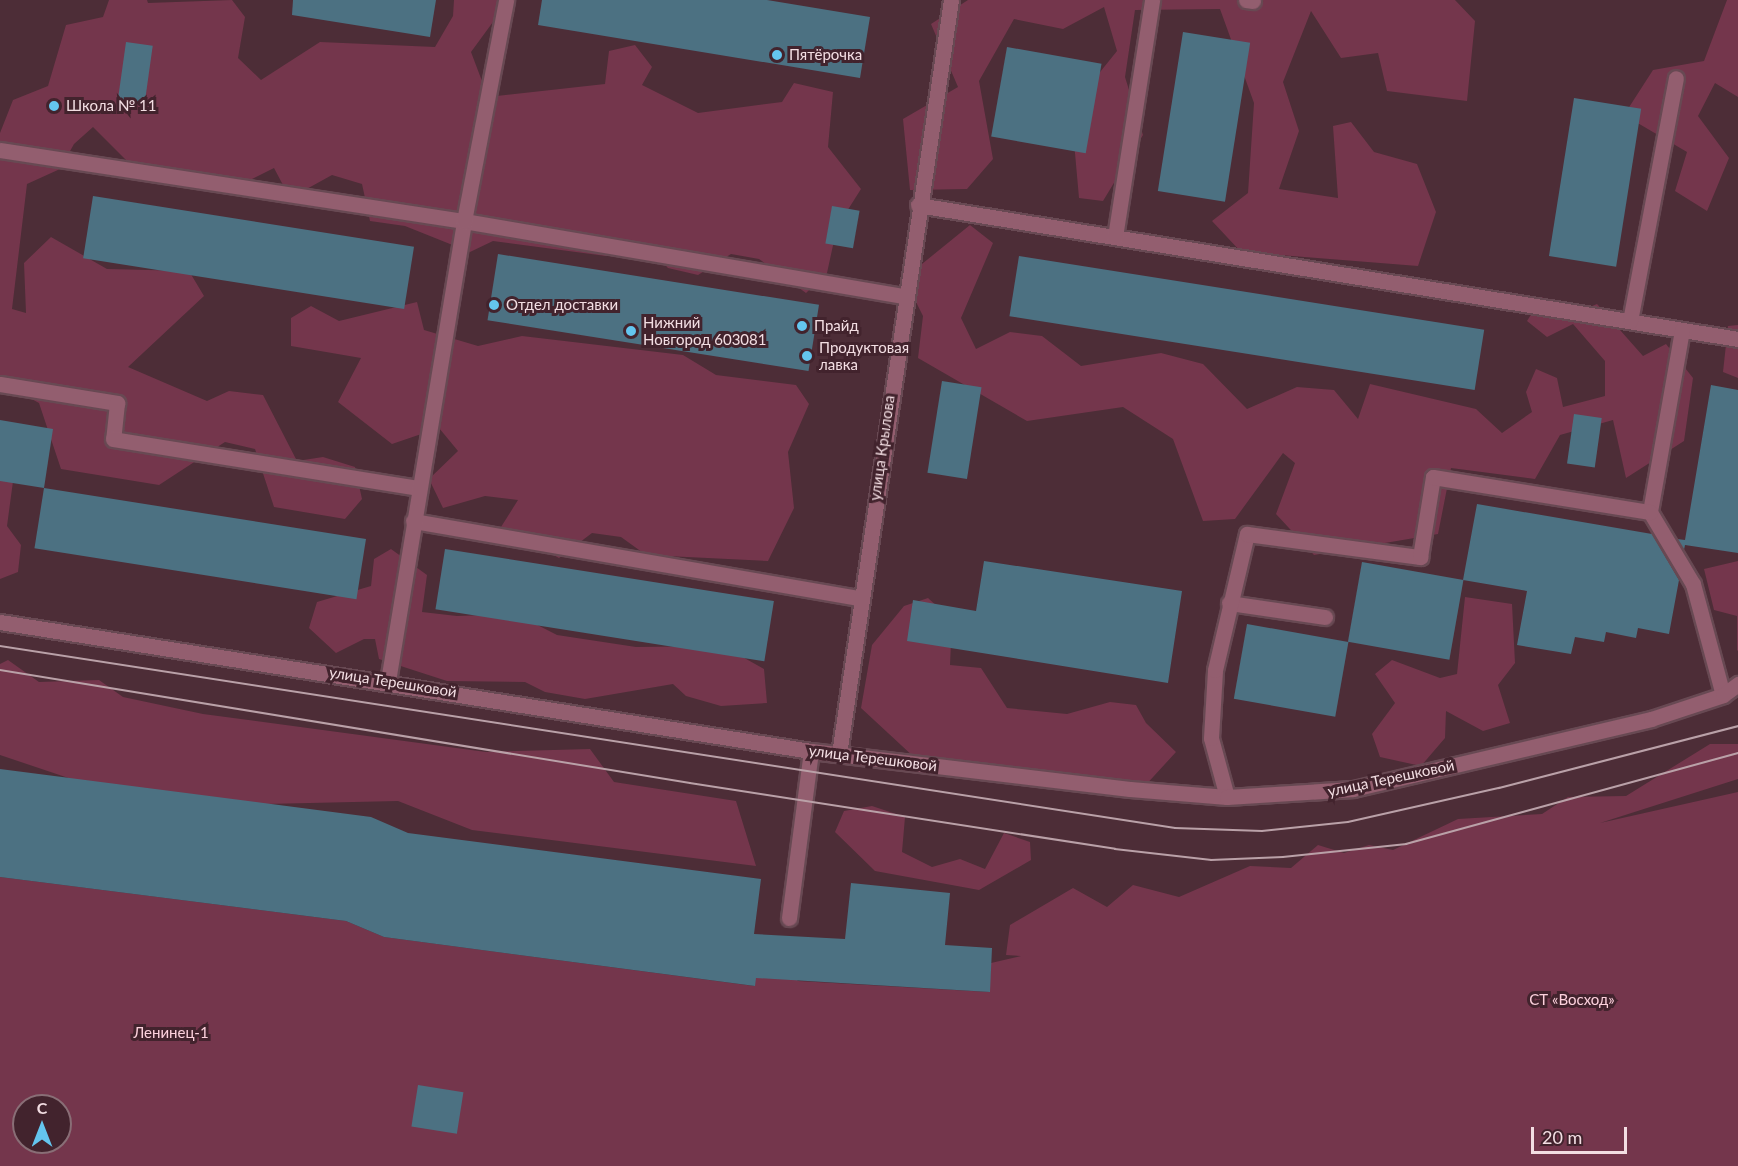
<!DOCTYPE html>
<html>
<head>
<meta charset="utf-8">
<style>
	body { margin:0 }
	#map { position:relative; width:1738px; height:1166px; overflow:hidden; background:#4d2d37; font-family:Lato,sans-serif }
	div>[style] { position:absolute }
	.green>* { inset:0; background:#74364c }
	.building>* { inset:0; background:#4c7182; transform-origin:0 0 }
	.roads { filter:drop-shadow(2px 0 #684953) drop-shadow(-2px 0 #684953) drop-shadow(0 2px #684953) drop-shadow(0 -2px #684953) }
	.service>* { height:15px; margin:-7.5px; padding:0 7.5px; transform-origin:7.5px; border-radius:7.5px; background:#935e6f }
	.minor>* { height:15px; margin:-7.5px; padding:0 7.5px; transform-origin:7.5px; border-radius:7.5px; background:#935e6f }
	.tertiary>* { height:15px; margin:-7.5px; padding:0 7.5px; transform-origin:7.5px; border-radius:7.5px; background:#935e6f }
	.tram>* { height:1.5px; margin:-0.75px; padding:0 0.75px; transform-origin:0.75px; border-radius:0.75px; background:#baa1a8 }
	.dots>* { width:16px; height:16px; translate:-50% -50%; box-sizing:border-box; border:3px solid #42232d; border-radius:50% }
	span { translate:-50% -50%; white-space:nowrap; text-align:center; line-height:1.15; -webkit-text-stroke:6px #42232d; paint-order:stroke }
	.poi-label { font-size:15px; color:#f3dee3 }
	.left { translate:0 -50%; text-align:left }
	.street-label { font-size:15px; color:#f3dee3 }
	.park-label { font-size:15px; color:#fdd1dd }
	.north { position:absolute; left:12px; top:1094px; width:60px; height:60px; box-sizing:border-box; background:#42232d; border:2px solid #896e76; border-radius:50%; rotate:0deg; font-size:16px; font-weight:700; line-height:24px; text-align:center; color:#f3dee3 }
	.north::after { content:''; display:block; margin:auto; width:21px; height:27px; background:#64c5ee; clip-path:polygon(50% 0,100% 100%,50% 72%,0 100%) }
	.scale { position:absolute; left:1531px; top:1127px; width:96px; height:27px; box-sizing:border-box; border:3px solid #f3dee3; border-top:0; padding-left:8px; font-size:18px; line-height:21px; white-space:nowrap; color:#f3dee3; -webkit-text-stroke:4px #42232d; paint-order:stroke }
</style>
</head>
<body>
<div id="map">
	<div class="green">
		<div style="clip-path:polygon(109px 0,147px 0,148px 3px,232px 0,245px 17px,238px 58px,261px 80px,320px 42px,435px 47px,453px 16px,454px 0,497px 0,501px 11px,471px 52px,488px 97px,605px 84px,609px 51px,635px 45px,652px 67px,642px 85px,698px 113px,782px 102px,794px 83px,833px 92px,828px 147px,861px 189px,837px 227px,827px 273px,806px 293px,759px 259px,731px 254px,698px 275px,668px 268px,644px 243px,606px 256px,493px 241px,470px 252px,405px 226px,370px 221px,362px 184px,332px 175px,303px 191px,283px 185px,274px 168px,248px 181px,129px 163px,93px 127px,74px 144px,60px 169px,27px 184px,12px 309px,26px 313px,24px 263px,51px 237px,107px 269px,189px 271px,204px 296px,128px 367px,207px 401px,229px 391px,263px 395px,297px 461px,323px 457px,355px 467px,362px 499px,345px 519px,274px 507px,255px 449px,225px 442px,159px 485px,61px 469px,39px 403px,0 382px,0 133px,13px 100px,48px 86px,66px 25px,103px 17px)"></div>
		<div style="clip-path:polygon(968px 0,1455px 0,1475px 21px,1467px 101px,1387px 91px,1378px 53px,1341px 58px,1311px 11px,1283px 82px,1299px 131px,1279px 189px,1338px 198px,1333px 126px,1351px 122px,1374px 152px,1417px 164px,1436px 212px,1418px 266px,1241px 252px,1212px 221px,1248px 193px,1254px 103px,1220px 9px,1135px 10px,1125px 77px,1143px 135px,1103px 201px,1079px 198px,1071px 108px,1117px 51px,1104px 7px,1063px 29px,1014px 19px,979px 81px,993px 159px,967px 189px,910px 190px,903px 119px,958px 87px,931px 24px)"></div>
		<div style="clip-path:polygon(1727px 0,1738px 0,1738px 97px,1715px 83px,1698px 116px,1729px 158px,1707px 211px,1675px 191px,1687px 152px,1624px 115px,1653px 70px,1704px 61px)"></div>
		<div style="clip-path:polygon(970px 225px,993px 243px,961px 318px,976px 349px,1010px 332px,1042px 336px,1081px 366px,1161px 353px,1203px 364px,1247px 409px,1297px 387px,1334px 390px,1358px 419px,1370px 384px,1476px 409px,1502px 433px,1532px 412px,1526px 392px,1536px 369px,1557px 378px,1563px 407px,1605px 396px,1605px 361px,1573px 324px,1547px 337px,1527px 321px,1542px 297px,1566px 317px,1597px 304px,1643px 356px,1666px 344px,1693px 378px,1684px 441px,1626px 478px,1613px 420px,1560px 435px,1535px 479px,1451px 468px,1438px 534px,1314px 555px,1276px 514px,1295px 463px,1283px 453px,1235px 519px,1203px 521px,1173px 439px,1123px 407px,1027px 421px,918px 358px,923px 316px,910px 290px,917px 268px)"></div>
		<div style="clip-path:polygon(417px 302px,424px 330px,478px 346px,522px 336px,683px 355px,716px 375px,796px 385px,809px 404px,788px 452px,794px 508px,768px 561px,646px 555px,621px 537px,592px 533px,559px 558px,501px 527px,518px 500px,485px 496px,443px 508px,429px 479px,458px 451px,439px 428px,392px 444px,338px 402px,361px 358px,291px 346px,291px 318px,311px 306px,339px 321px)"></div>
		<div style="clip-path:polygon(1738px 325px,1738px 378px,1723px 372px,1728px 326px)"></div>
		<div style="clip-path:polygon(0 474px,14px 474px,7px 526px,21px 545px,18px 572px,0 579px)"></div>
		<div style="clip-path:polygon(391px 549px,427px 575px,422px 612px,457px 616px,516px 614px,557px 635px,636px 647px,723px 646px,764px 669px,767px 703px,721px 706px,686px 696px,673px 684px,585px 699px,545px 692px,525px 682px,447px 681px,379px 659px,375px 639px,364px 639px,336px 653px,309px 628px,317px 602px,371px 586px,374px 559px)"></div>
		<div style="clip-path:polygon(1738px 561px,1738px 650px,1737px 651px,1737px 616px,1714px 610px,1704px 569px)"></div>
		<div style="clip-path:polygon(1465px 597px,1512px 604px,1515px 663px,1498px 685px,1510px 723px,1483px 731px,1446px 711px,1445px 738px,1421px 766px,1380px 757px,1372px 734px,1395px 703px,1375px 674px,1392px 660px,1440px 678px,1457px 674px)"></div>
		<div style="clip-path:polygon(928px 598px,952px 620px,950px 665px,981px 668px,1007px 708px,1067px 714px,1110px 702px,1136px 705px,1146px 723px,1176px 752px,1143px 788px,915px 758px,861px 708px,872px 645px,904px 606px)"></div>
		<div style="clip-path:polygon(8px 660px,39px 682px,99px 680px,123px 697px,203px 714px,486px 752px,590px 749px,614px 782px,736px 801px,756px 866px,472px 830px,398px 801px,175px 806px,128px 798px,0 755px,0 664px)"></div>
		<div style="clip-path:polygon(evenodd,1710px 744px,1738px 744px,1738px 779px,1600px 823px,1738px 792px,1738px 1166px,0 1166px,0 877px,346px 921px,384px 937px,754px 986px,761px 942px,798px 981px,989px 992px,991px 963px,1021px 956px,1006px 955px,1010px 925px,1073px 888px,1107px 907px,1133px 885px,1179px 897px,1250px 866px,1291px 868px,1318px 845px,1344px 853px,1369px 845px,1393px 850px,1458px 819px,1542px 814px,1568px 797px,1626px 796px,1710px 744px,24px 1106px,60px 1106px,60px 1142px,24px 1142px,24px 1106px)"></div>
		<div style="clip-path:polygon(872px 806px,905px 817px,902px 852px,932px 867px,960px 859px,985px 869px,1004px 833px,1030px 842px,1031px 860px,979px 890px,875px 871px,835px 832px,844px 811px)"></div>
	</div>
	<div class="building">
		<div style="clip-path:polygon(293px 0,436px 0,430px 37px,292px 15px)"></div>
		<div style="clip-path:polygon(542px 0,767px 0,870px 17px,860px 78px,538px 25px)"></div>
		<div style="left:1183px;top:32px;width:68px;height:161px;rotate:9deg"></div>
		<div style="left:126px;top:42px;width:27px;height:58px;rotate:8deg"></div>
		<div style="left:1007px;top:47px;width:96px;height:91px;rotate:10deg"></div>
		<div style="left:1574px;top:98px;width:68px;height:160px;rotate:9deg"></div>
		<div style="left:93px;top:196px;width:325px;height:63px;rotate:9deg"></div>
		<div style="left:832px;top:206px;width:28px;height:38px;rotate:10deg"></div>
		<div style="left:498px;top:254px;width:325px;height:67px;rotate:9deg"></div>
		<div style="left:1019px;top:256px;width:471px;height:61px;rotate:9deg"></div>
		<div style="left:942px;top:381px;width:40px;height:93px;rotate:9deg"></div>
		<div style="clip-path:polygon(1711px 385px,1738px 390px,1738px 553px,1685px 545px,1684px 550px,1677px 539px,1685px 540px)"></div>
		<div style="left:1574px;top:414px;width:28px;height:50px;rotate:8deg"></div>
		<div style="clip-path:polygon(0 420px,53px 429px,44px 488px,0 481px)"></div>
		<div style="left:44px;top:488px;width:326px;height:61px;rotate:9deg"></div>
		<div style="clip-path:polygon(1477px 504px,1652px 534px,1679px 580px,1669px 634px,1638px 628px,1636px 638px,1606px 632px,1604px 642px,1575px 637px,1571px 654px,1517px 645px,1527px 591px,1463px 580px)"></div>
		<div style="left:445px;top:549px;width:333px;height:61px;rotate:9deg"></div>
		<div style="clip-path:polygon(984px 561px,1182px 591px,1168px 683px,907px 641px,913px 600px,976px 611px)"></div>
		<div style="left:1362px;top:562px;width:103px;height:81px;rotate:10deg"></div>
		<div style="left:1247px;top:624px;width:103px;height:76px;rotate:10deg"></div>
		<div style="clip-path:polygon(0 769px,371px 817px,408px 833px,761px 879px,754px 934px,845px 939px,851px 883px,950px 893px,945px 945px,992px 948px,990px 992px,756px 978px,755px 986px,384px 937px,346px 921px,0 877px)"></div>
		<div style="left:418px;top:1085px;width:46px;height:42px;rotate:9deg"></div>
	</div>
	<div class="roads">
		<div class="service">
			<div style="left:1246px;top:0;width:7px;rotate:8deg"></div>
			<div style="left:0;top:150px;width:469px;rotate:8.7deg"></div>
			<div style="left:464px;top:221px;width:446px;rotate:9.7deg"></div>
			<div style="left:918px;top:205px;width:831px;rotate:9.28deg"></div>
			<div style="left:1115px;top:237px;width:240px;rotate:-81.1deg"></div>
			<div style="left:1630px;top:321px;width:247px;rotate:-79.3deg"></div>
			<div style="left:1682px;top:330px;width:185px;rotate:100deg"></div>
			<div style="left:1650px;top:512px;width:84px;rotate:59.2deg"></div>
			<div style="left:1693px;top:584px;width:115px;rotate:74.9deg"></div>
			<div style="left:0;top:384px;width:119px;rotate:9.2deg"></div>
			<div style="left:117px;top:403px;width:36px;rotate:96deg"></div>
			<div style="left:113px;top:439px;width:309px;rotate:9.1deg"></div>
			<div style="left:413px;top:521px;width:454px;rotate:9.8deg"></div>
			<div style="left:1229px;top:603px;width:97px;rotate:8.3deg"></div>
			<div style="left:388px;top:681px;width:466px;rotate:-80.6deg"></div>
			<div style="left:464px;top:221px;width:225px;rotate:-79.2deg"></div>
			<div style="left:1227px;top:797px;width:61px;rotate:-105.2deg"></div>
			<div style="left:1211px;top:738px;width:68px;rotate:-86.6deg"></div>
			<div style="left:1215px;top:670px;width:140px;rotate:-76.8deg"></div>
			<div style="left:1247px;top:534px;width:175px;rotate:7.6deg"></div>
			<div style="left:1420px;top:557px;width:81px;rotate:-80.8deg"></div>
			<div style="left:1433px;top:477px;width:220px;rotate:9.2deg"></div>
			<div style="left:789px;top:918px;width:168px;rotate:-82.5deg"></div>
		</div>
		<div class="minor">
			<div style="left:839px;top:754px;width:762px;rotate:-81.55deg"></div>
		</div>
		<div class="tertiary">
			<div style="left:0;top:622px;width:821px;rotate:9.04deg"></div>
			<div style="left:811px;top:751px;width:321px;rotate:6.8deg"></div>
			<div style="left:1130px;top:789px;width:97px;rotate:4.7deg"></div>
			<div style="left:1227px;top:797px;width:126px;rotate:-3.6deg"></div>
			<div style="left:1353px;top:789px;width:306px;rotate:-13.2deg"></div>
			<div style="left:1651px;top:719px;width:76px;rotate:-18.4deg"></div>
			<div style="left:1723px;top:695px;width:19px;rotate:-36deg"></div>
		</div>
	</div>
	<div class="tram">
		<div style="left:0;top:646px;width:1189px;rotate:8.8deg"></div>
		<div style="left:1175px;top:828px;width:87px;rotate:2deg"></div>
		<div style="left:1262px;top:831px;width:86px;rotate:-6deg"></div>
		<div style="left:1348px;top:822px;width:155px;rotate:-12.7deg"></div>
		<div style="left:1499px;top:788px;width:247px;rotate:-14.5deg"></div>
		<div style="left:0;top:670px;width:699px;rotate:9.3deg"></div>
		<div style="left:690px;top:783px;width:430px;rotate:8.8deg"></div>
		<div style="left:1115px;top:849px;width:97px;rotate:6.5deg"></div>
		<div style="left:1211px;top:860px;width:72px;rotate:-2.4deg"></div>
		<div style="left:1283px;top:857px;width:124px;rotate:-6deg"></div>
		<div style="left:1406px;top:844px;width:344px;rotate:-15.3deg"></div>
	</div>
	<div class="dots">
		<div style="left:777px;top:55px;background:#64c5ee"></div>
		<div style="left:54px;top:106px;background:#64c5ee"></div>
		<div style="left:494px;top:305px;background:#64c5ee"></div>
		<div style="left:802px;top:326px;background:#64c5ee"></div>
		<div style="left:631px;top:331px;background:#64c5ee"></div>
		<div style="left:807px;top:356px;background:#64c5ee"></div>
	</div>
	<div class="poi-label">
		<span class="left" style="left:789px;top:55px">Пятёрочка</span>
		<span class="left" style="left:66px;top:106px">Школа № 11</span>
		<span class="left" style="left:506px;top:305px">Отдел доставки</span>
		<span class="left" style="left:643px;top:331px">Нижний<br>Новгород 603081</span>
		<span class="left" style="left:814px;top:326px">Прайд</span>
		<span class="left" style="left:819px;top:356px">Продуктовая<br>лавка</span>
	</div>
	<div class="street-label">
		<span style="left:882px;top:448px;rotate:-82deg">улица Крылова</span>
		<span style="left:393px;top:682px;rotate:9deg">улица Терешковой</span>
		<span style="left:873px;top:758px;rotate:7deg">улица Терешковой</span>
		<span style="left:1391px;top:778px;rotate:-12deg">улица Терешковой</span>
	</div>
	<div class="park-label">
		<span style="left:1572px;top:1000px">СТ «Восход»</span>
		<span style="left:171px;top:1033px">Ленинец-1</span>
	</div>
	<div class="north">С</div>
	<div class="scale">20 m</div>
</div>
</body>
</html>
